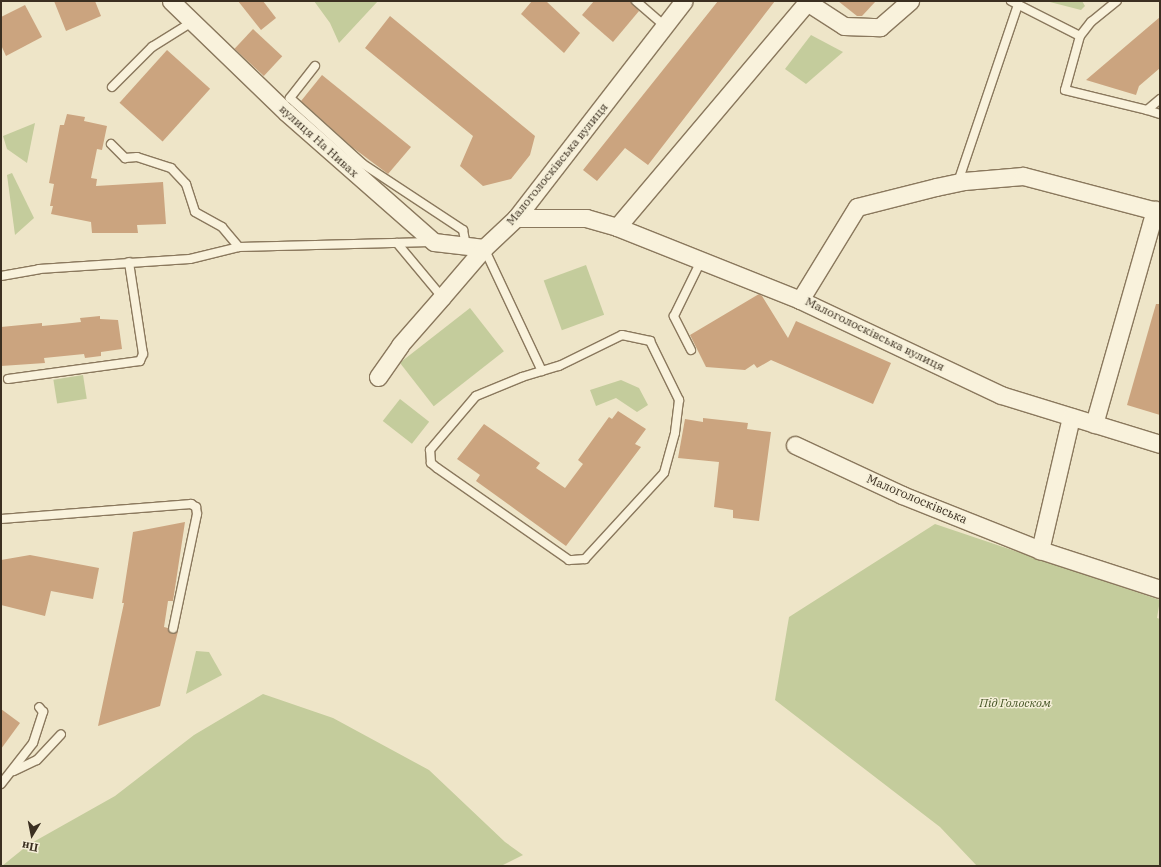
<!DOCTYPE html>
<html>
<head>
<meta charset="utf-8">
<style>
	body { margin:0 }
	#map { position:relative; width:1161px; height:867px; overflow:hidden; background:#eee5c8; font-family:"IBM Plex Serif",serif }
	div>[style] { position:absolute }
	.green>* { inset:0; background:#c4cc9c; transform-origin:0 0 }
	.building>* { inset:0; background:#cba47f; transform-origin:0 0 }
	.roads { filter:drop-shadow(1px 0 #8a785d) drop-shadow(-1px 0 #8a785d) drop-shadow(0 1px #8a785d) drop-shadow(0 -1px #8a785d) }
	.lane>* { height:8px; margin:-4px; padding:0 4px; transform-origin:4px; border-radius:4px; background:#f9f2dc }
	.street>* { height:17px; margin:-8.5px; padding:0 8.5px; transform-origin:8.5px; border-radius:8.5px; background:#f9f2dc }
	span { translate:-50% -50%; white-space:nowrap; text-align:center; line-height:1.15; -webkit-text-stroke:3px #f5efd8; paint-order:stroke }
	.street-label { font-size:12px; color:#3b2f21 }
	.park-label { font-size:12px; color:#485728; font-style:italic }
	.frame { position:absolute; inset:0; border:2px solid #3b2f21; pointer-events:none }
	.north { position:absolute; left:12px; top:815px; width:40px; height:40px; -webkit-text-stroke:3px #f5efd8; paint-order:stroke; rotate:190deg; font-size:11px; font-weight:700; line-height:16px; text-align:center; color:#3b2f21 }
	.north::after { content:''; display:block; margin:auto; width:14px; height:18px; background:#3b2f21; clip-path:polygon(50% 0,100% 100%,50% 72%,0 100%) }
</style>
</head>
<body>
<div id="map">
	<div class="green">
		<div style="clip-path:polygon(314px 1px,378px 1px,339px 43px,330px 23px)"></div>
		<div style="clip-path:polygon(1046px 1px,1082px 1px,1085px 6px,1081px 10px)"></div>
		<div style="clip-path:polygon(811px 35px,843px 52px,806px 84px,785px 69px)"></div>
		<div style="clip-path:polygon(35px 123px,27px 163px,7px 149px,3px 136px)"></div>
		<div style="clip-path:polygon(12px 173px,34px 218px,15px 235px,7px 175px)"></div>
		<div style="left:586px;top:265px;width:53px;height:45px;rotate:70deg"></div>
		<div style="left:470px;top:308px;width:55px;height:89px;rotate:52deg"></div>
		<div style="left:83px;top:375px;width:24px;height:30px;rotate:81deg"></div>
		<div style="clip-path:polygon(621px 380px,639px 388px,648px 405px,637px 412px,616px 398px,596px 406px,590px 390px)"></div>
		<div style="left:400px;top:399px;width:37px;height:28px;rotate:38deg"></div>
		<div style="clip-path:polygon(935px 524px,1160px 600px,1157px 618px,1160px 619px,1160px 866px,977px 866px,940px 827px,775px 700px,789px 617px)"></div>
		<div style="clip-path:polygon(196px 651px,209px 652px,222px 675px,186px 694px)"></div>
		<div style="clip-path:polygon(263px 694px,333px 718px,429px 770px,505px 842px,523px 855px,501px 866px,2px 866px,28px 845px,115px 796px,194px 735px)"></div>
	</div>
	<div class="building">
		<div style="clip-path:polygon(54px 1px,95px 1px,101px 16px,66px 31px)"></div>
		<div style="clip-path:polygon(238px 1px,263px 1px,276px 18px,261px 30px)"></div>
		<div style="clip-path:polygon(532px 1px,546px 1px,580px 33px,564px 53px,521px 14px)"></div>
		<div style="clip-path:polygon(594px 1px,631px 1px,639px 11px,613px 42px,582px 15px)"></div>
		<div style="clip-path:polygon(718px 1px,775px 1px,648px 165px,625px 148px,597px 181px,583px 170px)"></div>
		<div style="clip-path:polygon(838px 1px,876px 1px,862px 16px,857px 16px)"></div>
		<div style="clip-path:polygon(25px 5px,42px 37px,6px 56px,1px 45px,1px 17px)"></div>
		<div style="clip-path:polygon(390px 16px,535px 136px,530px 155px,511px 179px,483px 186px,460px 166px,473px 136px,365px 48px)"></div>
		<div style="clip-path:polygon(1160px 17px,1160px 68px,1139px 86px,1136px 95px,1086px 80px)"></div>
		<div style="left:253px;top:29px;width:40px;height:27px;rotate:43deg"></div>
		<div style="left:167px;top:50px;width:58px;height:71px;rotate:42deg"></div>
		<div style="clip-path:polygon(322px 75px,411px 147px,388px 174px,352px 147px,301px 101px)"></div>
		<div style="clip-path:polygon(67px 114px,85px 117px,84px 121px,107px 126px,102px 150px,97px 149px,91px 178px,97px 179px,96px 186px,163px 182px,166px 224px,137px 225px,138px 233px,92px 233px,91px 222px,51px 214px,53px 206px,50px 206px,54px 184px,49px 183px,60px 125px,64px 125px)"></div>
		<div style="clip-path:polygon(759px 294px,762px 296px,788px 338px,796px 321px,891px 363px,873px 404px,771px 360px,757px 368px,754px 364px,745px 370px,706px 367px,690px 335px)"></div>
		<div style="clip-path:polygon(1156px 304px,1160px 304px,1160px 415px,1127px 405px)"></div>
		<div style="clip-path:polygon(100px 316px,100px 319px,118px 320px,122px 349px,101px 352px,101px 356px,85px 358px,84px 354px,44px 358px,45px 363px,1px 366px,1px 327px,42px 323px,42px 326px,63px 324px,81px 322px,80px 318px)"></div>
		<div style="clip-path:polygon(618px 411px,646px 429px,635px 444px,641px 447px,566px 546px,476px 481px,480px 475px,457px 459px,484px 424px,540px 463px,536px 468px,565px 488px,583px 464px,578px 460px,609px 417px,612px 419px)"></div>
		<div style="clip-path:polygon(703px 418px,748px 423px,747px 429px,771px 432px,759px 521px,733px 518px,733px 510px,714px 507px,719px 462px,678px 458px,685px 419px,703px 422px)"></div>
		<div style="clip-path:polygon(185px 522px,173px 601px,168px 601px,164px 627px,168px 628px,172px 634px,178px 631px,160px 706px,98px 726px,124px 603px,122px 603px,133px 532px)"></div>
		<div style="clip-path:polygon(30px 555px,99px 568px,93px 599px,51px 591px,45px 616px,1px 605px,1px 560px)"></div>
		<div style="clip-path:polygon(1px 709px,20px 723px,1px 749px)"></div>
	</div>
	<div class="roads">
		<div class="lane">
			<div style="left:636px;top:1px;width:38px;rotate:41deg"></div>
			<div style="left:1011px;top:1px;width:77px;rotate:26.9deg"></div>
			<div style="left:1080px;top:36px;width:56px;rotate:105.5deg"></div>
			<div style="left:1065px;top:90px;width:84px;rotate:13.7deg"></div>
			<div style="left:1147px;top:110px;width:17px;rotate:-40deg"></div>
			<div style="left:1080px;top:36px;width:18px;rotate:-52deg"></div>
			<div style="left:1091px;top:22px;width:33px;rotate:-39deg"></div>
			<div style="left:315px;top:66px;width:41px;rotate:128deg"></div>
			<div style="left:290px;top:98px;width:98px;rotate:42.1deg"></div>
			<div style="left:363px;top:164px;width:120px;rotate:33.4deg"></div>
			<div style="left:463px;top:230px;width:16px;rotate:79deg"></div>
			<div style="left:112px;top:87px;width:57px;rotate:-45deg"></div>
			<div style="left:152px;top:47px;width:47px;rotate:-32deg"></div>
			<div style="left:1147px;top:110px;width:14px;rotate:17deg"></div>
			<div style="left:111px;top:144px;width:20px;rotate:45deg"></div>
			<div style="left:125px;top:158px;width:12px;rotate:-5deg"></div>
			<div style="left:137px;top:157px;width:36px;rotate:18deg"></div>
			<div style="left:171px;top:168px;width:22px;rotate:47deg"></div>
			<div style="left:186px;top:184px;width:29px;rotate:72deg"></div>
			<div style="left:195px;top:212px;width:31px;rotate:29deg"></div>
			<div style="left:222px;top:227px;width:26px;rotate:50deg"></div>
			<div style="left:958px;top:182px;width:187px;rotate:-71.3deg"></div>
			<div style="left:397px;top:243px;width:70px;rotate:50.2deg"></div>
			<div style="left:484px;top:248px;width:136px;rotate:64.8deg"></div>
			<div style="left:1px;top:276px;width:39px;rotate:-10deg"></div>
			<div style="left:39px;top:269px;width:151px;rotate:-3.8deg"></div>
			<div style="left:190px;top:259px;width:50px;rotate:-13.8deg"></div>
			<div style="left:239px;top:247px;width:192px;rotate:-1.5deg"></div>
			<div style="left:622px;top:335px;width:29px;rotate:12deg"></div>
			<div style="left:650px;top:341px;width:66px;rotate:63.8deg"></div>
			<div style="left:679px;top:400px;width:33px;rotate:97deg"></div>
			<div style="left:675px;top:433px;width:41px;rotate:105.4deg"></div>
			<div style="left:664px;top:473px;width:117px;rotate:132.6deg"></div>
			<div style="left:585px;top:559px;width:16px;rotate:176deg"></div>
			<div style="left:569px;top:560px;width:161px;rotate:-145.1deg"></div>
			<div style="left:437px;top:468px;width:8px;rotate:-140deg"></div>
			<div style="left:431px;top:463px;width:13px;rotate:-94deg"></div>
			<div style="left:430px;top:450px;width:71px;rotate:-49.6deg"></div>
			<div style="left:476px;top:396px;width:50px;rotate:-22.4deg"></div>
			<div style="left:522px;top:377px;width:39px;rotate:-17deg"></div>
			<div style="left:559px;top:366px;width:70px;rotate:-26.2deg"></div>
			<div style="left:691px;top:350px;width:38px;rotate:-117deg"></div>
			<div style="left:674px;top:316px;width:61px;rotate:-63.9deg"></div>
			<div style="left:8px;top:379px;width:133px;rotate:-7.8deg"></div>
			<div style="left:140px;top:361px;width:8px;rotate:-67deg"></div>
			<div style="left:143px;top:354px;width:93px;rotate:-98.7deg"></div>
			<div style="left:1px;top:519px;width:191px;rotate:-4.5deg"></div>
			<div style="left:191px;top:504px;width:6px;rotate:31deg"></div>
			<div style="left:196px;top:507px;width:7px;rotate:82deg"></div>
			<div style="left:197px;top:514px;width:117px;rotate:101.8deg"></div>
			<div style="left:14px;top:771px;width:25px;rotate:-26deg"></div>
			<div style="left:37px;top:760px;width:35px;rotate:-47deg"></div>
			<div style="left:1px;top:784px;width:52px;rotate:-52deg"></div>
			<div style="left:33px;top:743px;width:33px;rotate:-72deg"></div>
			<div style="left:43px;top:712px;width:6px;rotate:-129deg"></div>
		</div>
		<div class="street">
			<div style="left:171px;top:1px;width:160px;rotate:44deg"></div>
			<div style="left:286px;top:112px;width:197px;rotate:41.3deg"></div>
			<div style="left:434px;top:242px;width:50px;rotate:6.8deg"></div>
			<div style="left:516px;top:218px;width:70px"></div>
			<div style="left:586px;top:218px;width:32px;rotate:16deg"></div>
			<div style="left:617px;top:227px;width:197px;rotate:21.7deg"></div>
			<div style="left:800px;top:300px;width:222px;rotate:25.3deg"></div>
			<div style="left:1001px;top:395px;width:166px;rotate:17.1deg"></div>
			<div style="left:617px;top:227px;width:294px;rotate:-49.8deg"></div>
			<div style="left:807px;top:2px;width:44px;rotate:33deg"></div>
			<div style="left:844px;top:26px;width:36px;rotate:2deg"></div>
			<div style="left:880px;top:27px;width:40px;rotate:-41deg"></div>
			<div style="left:800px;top:300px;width:109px;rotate:-58.5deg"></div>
			<div style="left:857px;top:207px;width:81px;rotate:-14.2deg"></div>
			<div style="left:936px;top:187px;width:29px;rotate:-12deg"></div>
			<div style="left:964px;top:181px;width:59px;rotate:-4.8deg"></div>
			<div style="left:1023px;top:176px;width:142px;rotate:14.7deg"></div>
			<div style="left:378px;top:377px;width:39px;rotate:-55deg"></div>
			<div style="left:400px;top:345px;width:64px;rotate:-48.8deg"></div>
			<div style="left:442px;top:297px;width:65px;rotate:-49.4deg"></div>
			<div style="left:484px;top:248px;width:44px;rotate:-43.2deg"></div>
			<div style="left:516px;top:218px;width:274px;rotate:-52.3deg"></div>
			<div style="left:1071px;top:417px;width:137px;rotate:103.1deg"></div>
			<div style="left:1040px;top:550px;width:126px;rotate:18deg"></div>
			<div style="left:1094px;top:424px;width:223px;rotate:-74.1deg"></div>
			<div style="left:795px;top:445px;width:118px;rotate:25deg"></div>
			<div style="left:902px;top:495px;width:149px;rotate:21.7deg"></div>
		</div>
	</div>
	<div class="street-label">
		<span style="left:319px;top:141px;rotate:42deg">вулиця На Нивах</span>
		<span style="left:557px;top:164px;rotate:-51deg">Малоголосківська вулиця</span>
		<span style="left:875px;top:334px;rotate:26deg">Малоголосківська вулиця</span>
		<span style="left:917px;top:499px;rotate:23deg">Малоголосківська</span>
	</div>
	<div class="park-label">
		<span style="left:1015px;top:703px">Під Голоском</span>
	</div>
	<div class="frame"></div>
	<div class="north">Пн</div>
</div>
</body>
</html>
